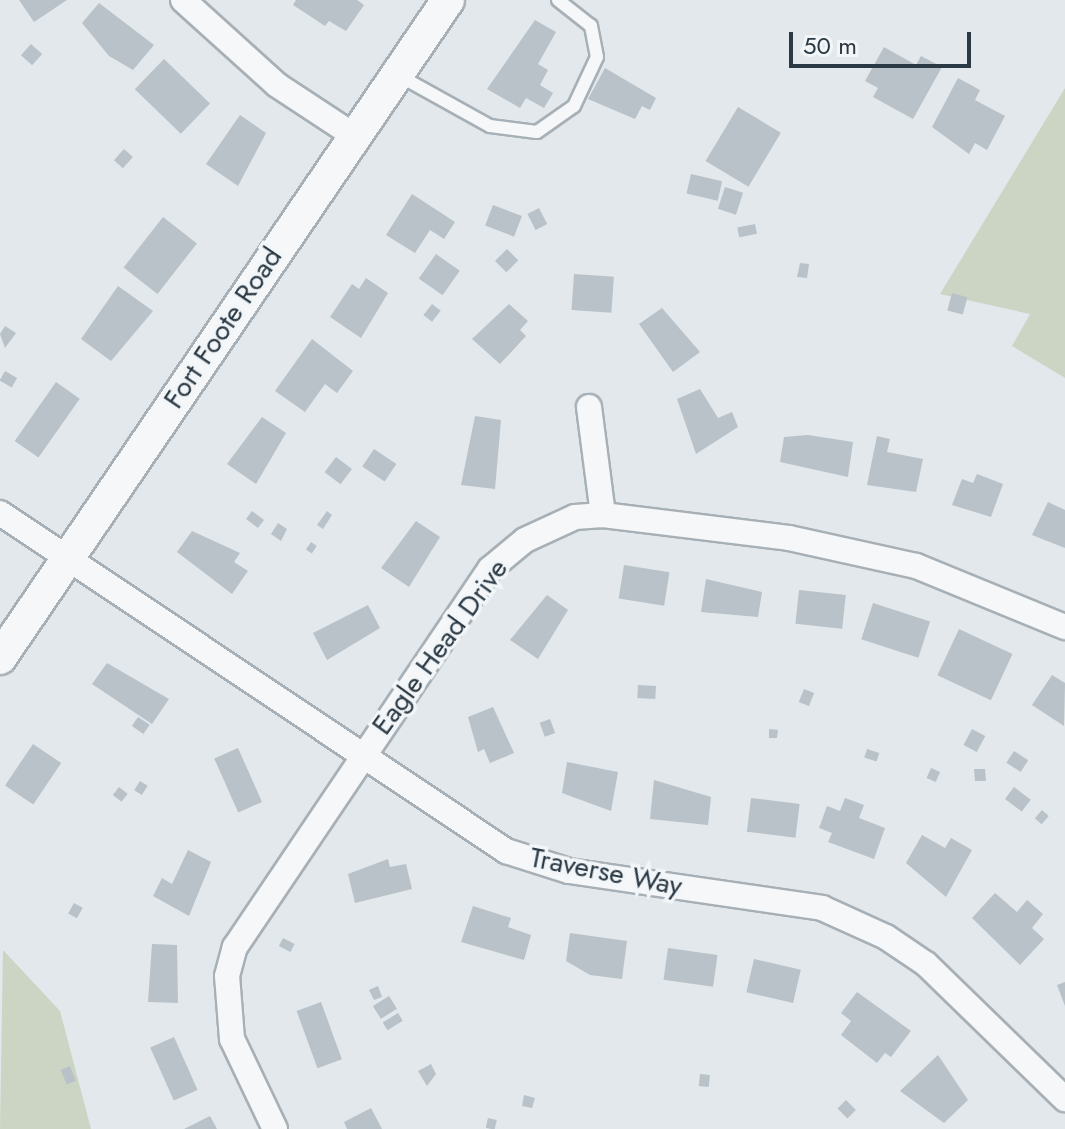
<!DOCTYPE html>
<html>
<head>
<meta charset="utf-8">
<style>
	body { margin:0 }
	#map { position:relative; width:1065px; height:1129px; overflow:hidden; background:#e2e8eb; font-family:Jost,sans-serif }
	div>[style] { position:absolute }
	.green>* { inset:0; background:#ccd5c3 }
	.building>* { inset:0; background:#b9c2c9; transform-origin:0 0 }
	.roads { filter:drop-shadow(2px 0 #a7b0b6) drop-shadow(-2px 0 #a7b0b6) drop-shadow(0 2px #a7b0b6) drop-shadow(0 -2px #a7b0b6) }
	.service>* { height:12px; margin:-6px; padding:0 6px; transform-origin:6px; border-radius:6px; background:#f5f7f9 }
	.minor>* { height:24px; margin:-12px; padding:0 12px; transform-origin:12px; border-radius:12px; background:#f5f7f9 }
	.tertiary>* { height:32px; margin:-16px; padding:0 16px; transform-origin:16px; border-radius:16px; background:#f5f7f9 }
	span { translate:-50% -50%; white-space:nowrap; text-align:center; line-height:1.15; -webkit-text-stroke:7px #f2f6f8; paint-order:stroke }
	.street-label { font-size:28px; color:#2a3944 }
	.scale { position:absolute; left:789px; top:32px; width:182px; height:36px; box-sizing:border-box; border:4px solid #2a3944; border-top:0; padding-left:10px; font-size:24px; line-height:28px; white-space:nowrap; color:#2a3944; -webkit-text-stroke:6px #f2f6f8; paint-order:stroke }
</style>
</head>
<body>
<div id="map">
	<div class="green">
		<div style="clip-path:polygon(1065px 88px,1065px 378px,1012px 346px,1030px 314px,940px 294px)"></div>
		<div style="clip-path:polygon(3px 950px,60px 1011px,91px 1129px,0 1129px)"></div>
	</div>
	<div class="building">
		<div style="clip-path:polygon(19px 0,67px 0,34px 22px)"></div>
		<div style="clip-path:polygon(296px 0,357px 0,364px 5px,346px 31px,329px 21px,325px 26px,293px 5px)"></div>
		<div style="clip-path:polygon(99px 3px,154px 45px,133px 70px,109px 56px,82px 23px)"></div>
		<div style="clip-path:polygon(535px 20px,556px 32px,538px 64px,548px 70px,540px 85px,553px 93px,544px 108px,526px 98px,520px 108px,487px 89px)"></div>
		<div style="left:31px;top:44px;width:15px;height:15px;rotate:42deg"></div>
		<div style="clip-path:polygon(884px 47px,916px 65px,921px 56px,942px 67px,913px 119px,873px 97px,878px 88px,865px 81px)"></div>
		<div style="left:164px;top:59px;width:64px;height:42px;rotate:44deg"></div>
		<div style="clip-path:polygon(605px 68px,656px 98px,650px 110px,642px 106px,635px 119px,588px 99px)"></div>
		<div style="clip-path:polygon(958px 78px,980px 90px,975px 100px,1005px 116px,987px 150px,975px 143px,969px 154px,932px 127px)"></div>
		<div style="left:738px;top:107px;width:50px;height:63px;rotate:31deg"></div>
		<div style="clip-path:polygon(240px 115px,266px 133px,238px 186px,206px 164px)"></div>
		<div style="left:124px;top:149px;width:12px;height:15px;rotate:42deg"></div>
		<div style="left:691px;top:174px;width:32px;height:20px;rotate:13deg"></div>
		<div style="left:725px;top:187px;width:19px;height:23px;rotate:18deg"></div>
		<div style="clip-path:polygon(412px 194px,455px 222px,444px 239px,430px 230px,415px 253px,386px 235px)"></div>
		<div style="left:493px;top:205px;width:31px;height:22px;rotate:21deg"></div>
		<div style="left:539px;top:208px;width:18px;height:13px;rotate:63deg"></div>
		<div style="left:163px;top:217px;width:43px;height:64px;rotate:38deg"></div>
		<div style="left:755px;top:224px;width:10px;height:18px;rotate:79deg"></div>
		<div style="left:507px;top:249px;width:16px;height:17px;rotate:45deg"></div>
		<div style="left:436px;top:254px;width:29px;height:30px;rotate:35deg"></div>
		<div style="clip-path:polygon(800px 263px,809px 264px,807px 278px,797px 277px)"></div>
		<div style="left:574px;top:274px;width:40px;height:36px;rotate:4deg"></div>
		<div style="clip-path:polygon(366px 278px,388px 293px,361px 338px,330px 317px,352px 284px,359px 289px)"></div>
		<div style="clip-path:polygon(118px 286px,153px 311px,111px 361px,81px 339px)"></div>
		<div style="left:952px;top:293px;width:16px;height:18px;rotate:15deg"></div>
		<div style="left:432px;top:304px;width:11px;height:14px;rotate:38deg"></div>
		<div style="clip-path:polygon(509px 304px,528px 321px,520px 330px,526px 336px,500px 364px,472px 339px)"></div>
		<div style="clip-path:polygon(662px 308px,700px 352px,673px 372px,639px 324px)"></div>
		<div style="clip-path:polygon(5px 326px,16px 333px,5px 348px,0 334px)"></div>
		<div style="clip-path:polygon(312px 339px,353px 371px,337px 393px,325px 384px,305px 412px,275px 391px)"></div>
		<div style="left:5px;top:371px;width:14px;height:11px;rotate:30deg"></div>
		<div style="left:56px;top:382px;width:29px;height:72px;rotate:35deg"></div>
		<div style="clip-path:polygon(700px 389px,718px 418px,732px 412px,738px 427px,696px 454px,677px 399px)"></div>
		<div style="clip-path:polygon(475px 416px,501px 420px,495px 489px,461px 485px)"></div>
		<div style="clip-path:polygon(262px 417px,286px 433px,256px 484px,227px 464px)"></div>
		<div style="clip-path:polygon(808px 435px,853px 442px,848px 477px,780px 462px,784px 437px)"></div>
		<div style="clip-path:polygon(877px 436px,890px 439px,887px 452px,923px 459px,916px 492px,867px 485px)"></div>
		<div style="left:374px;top:449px;width:27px;height:21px;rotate:34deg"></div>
		<div style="left:336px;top:457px;width:20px;height:19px;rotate:37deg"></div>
		<div style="clip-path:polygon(977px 474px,1003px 484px,991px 517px,952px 505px,962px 479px,973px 483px)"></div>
		<div style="clip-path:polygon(1048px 502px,1065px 510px,1065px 548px,1032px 535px)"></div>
		<div style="left:252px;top:511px;width:15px;height:10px;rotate:37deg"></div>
		<div style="clip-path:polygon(327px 511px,332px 515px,323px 529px,317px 525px)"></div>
		<div style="clip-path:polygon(416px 521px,440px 537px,409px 587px,381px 568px)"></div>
		<div style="clip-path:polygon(278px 523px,287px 529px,281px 541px,271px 534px)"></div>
		<div style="clip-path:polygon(192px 531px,240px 553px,234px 562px,248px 571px,232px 594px,177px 552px)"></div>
		<div style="left:311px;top:542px;width:7px;height:9px;rotate:34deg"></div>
		<div style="left:624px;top:565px;width:46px;height:34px;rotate:9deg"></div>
		<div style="clip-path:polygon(706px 579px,762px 592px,758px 617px,701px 612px)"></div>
		<div style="left:799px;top:590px;width:47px;height:34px;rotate:6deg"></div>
		<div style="clip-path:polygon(547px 595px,568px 610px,538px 659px,510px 640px)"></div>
		<div style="left:873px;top:603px;width:60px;height:38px;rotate:18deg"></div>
		<div style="clip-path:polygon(368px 605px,380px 628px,327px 660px,313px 633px)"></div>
		<div style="left:959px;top:629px;width:59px;height:51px;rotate:25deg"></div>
		<div style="clip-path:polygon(107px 663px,169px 699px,152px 724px,92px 684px)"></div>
		<div style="clip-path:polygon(1052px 675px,1065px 683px,1064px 726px,1032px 705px)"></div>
		<div style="left:638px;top:685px;width:18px;height:13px;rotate:3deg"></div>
		<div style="left:804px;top:689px;width:11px;height:14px;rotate:22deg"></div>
		<div style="clip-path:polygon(493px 707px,514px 753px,490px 763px,484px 749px,478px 752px,468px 717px)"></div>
		<div style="left:138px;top:717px;width:14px;height:11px;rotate:34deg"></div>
		<div style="left:550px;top:719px;width:15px;height:11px;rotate:70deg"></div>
		<div style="clip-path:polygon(769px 729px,778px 730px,777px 738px,769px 738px)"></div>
		<div style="left:972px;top:729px;width:15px;height:18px;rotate:28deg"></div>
		<div style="left:33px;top:744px;width:34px;height:50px;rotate:34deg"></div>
		<div style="left:238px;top:748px;width:59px;height:26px;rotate:66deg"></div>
		<div style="left:867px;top:749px;width:13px;height:9px;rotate:18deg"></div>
		<div style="left:1014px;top:751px;width:17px;height:14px;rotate:33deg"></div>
		<div style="clip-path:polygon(567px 762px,618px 772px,611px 811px,562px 793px)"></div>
		<div style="left:931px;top:768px;width:10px;height:11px;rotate:24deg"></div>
		<div style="clip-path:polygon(974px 769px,985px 769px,986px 781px,975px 781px)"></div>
		<div style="clip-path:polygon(654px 780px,711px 797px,708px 825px,650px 819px)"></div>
		<div style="left:140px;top:781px;width:9px;height:11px;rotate:32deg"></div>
		<div style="left:119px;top:787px;width:11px;height:10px;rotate:38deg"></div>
		<div style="left:1014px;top:787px;width:21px;height:15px;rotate:37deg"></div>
		<div style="left:751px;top:798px;width:49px;height:34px;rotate:7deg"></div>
		<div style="clip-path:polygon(845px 798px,864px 805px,859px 818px,885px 828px,874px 859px,828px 842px,832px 833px,819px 828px,827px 806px,840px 811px)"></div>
		<div style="left:1042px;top:810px;width:9px;height:11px;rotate:41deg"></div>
		<div style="clip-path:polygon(922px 835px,945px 848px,951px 838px,972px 850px,946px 897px,906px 863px)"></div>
		<div style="clip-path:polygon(188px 850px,211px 862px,189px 916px,153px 896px,162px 878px,172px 884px)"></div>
		<div style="clip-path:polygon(388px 859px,390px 867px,406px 864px,412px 889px,355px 903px,348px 874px)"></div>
		<div style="clip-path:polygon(995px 893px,1017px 912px,1027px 900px,1043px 914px,1032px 928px,1044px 939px,1020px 965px,972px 918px)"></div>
		<div style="left:74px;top:903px;width:10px;height:12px;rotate:29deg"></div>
		<div style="clip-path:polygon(473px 906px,511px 918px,508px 927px,531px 935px,524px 960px,461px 942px)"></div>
		<div style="clip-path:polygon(570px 933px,627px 941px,622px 979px,590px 975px,566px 961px)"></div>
		<div style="left:283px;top:938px;width:13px;height:9px;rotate:27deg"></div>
		<div style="clip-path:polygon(152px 944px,177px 945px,178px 1003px,148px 1002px)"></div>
		<div style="left:668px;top:948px;width:50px;height:32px;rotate:8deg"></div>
		<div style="left:754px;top:959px;width:48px;height:34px;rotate:13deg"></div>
		<div style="clip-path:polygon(1065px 982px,1065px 1006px,1057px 985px)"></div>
		<div style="clip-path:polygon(378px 986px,382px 997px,374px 1000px,369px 990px)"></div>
		<div style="clip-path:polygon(857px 992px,911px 1031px,891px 1057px,885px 1053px,877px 1063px,841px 1035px,851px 1021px,841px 1013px)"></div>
		<div style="left:389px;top:996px;width:15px;height:19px;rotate:58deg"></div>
		<div style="left:321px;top:1002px;width:61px;height:26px;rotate:70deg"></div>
		<div style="left:398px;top:1013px;width:9px;height:18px;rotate:58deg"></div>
		<div style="left:174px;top:1037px;width:58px;height:26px;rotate:66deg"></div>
		<div style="clip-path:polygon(938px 1055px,968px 1100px,944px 1123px,900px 1091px)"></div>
		<div style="clip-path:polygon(431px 1064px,436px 1074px,427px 1086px,418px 1071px)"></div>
		<div style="left:70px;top:1066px;width:16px;height:10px;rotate:68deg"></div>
		<div style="left:700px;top:1074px;width:10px;height:12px;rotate:6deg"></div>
		<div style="clip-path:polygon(524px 1095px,535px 1098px,532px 1108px,522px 1106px)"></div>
		<div style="left:846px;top:1100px;width:14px;height:12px;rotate:45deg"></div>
		<div style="clip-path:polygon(371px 1108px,382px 1129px,347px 1129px,344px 1122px)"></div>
		<div style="clip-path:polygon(210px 1116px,217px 1129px,184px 1129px)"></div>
		<div style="left:488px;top:1118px;width:9px;height:10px;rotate:13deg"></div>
	</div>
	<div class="roads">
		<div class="service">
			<div style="left:398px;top:75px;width:105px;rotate:29deg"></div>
			<div style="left:490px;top:126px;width:47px;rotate:7.3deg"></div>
			<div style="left:537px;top:132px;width:45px;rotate:-35.1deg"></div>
			<div style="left:574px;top:106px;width:54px;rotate:-64.9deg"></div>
			<div style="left:597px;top:57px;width:32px;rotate:-101deg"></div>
			<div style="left:591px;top:26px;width:42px;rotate:-141.8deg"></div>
		</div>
		<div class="minor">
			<div style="left:183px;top:0;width:127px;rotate:42.1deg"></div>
			<div style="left:277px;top:85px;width:91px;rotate:33.3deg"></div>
			<div style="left:589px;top:407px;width:109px;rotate:82.6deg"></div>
			<div style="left:0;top:513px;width:609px;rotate:33.74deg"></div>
			<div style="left:506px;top:851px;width:66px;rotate:17.6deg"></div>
			<div style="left:569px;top:871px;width:256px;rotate:8.3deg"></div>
			<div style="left:822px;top:908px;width:70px;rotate:24.4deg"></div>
			<div style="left:886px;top:937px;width:48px;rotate:34deg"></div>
			<div style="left:926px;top:964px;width:194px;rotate:44.2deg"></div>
			<div style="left:275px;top:1129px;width:100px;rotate:-115.5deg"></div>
			<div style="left:232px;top:1039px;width:63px;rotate:-94.5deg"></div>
			<div style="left:227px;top:976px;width:30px;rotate:-75deg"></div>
			<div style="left:235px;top:947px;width:456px;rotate:-56deg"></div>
			<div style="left:490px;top:569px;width:45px;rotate:-39.6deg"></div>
			<div style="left:525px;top:540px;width:55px;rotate:-24.7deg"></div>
			<div style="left:575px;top:517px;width:28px;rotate:-4deg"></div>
			<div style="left:603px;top:515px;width:187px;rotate:7deg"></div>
			<div style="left:789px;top:538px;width:130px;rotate:12.4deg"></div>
			<div style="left:916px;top:566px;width:161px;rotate:22.3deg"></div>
		</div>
		<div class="tertiary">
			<div style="left:0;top:658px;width:796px;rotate:-55.75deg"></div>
		</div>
	</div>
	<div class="street-label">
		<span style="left:223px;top:328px;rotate:-56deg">Fort Foote Road</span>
		<span style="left:440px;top:647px;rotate:-54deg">Eagle Head Drive</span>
		<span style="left:606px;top:872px;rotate:11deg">Traverse Way</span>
	</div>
	<div class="scale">50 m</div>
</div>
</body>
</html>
